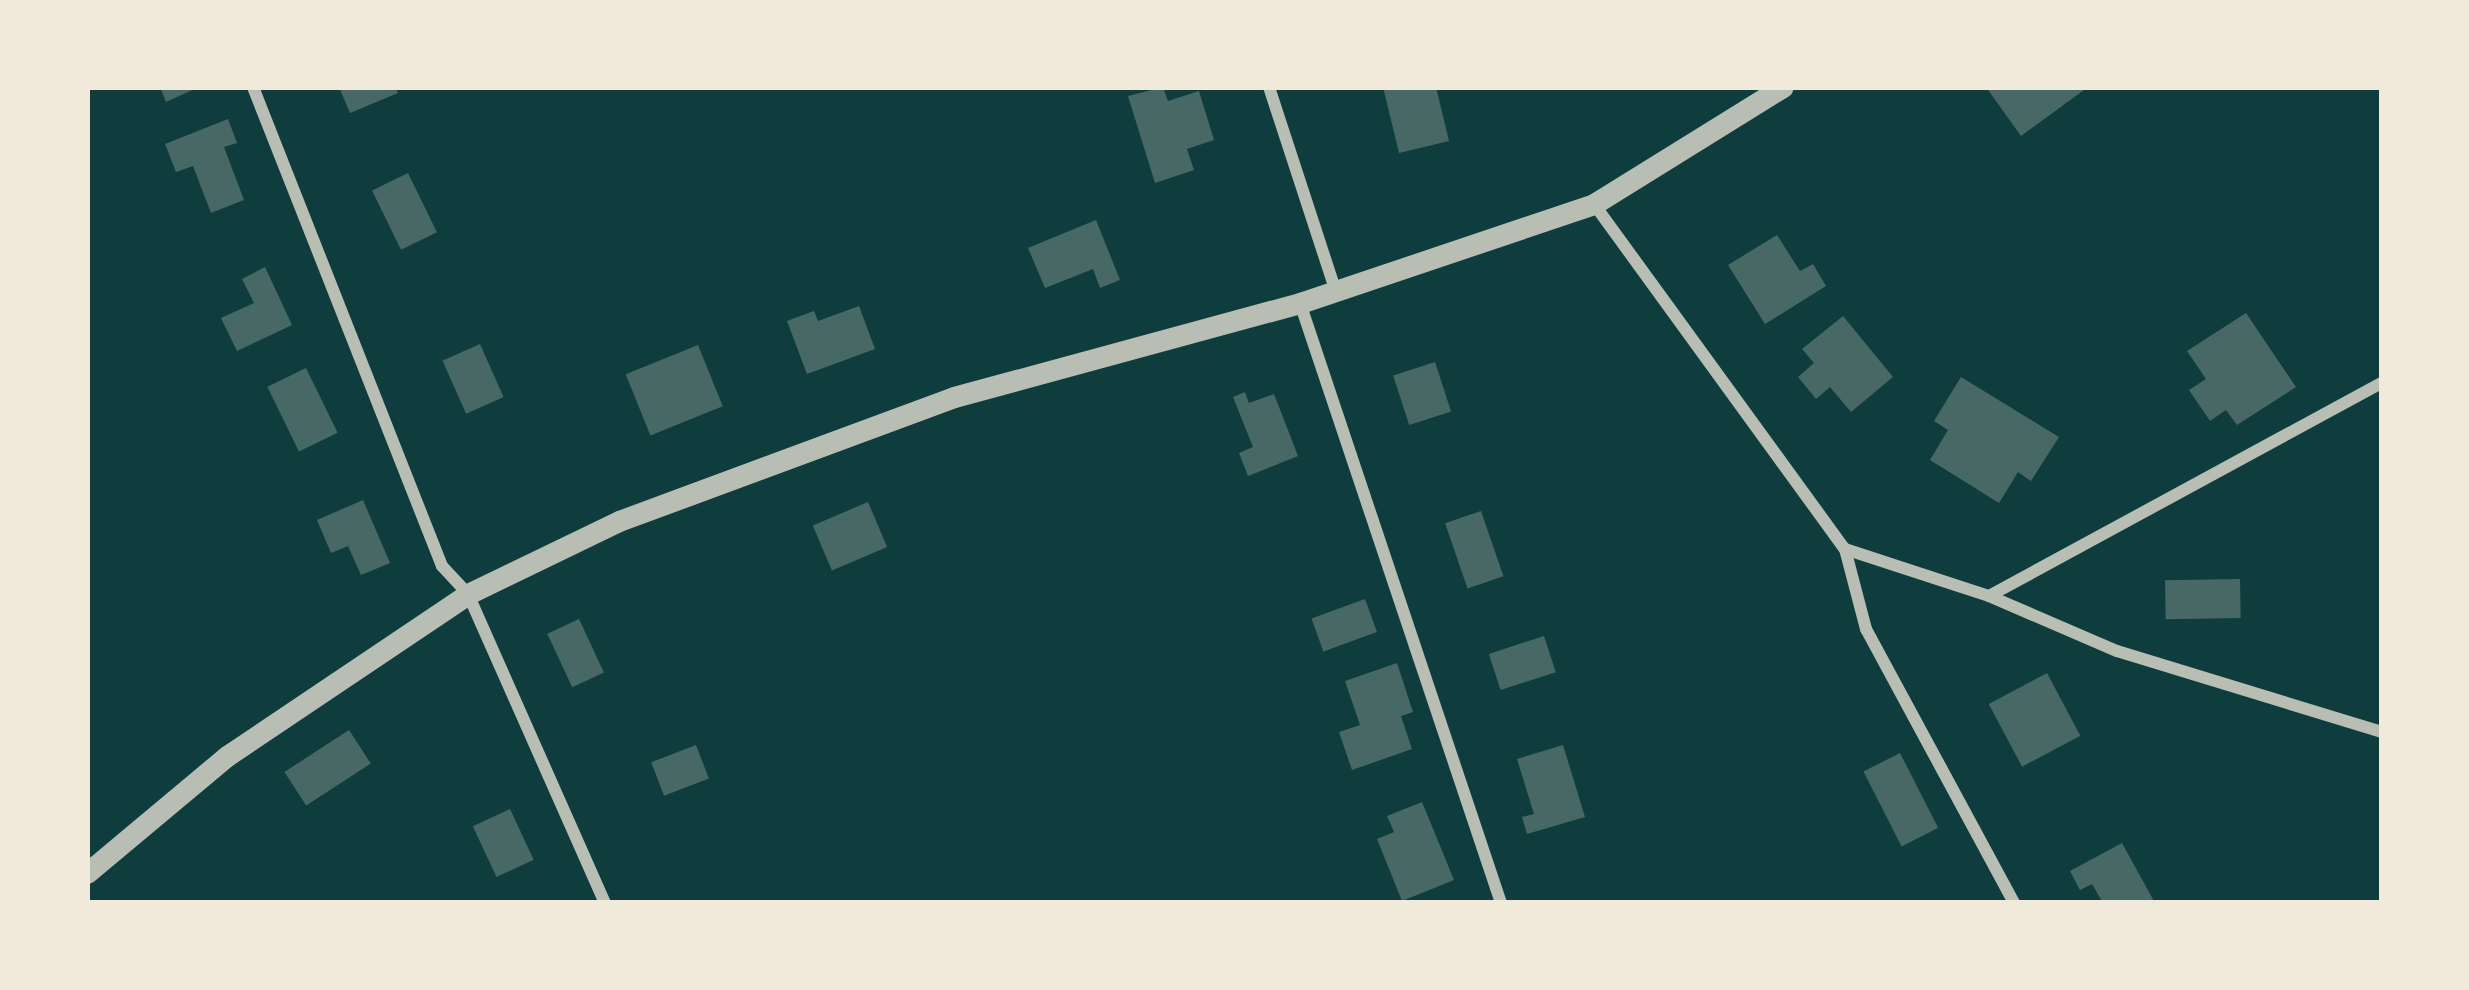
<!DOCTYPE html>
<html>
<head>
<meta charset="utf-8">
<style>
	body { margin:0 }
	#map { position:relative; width:2469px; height:990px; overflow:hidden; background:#0f3d3e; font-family:"Sofia Sans Condensed",sans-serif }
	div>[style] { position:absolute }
	.building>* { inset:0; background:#486865; transform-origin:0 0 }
	.minor>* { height:12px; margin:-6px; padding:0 6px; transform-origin:6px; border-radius:6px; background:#b8beb3 }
	.tertiary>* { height:21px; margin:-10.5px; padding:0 10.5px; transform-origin:10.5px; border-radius:10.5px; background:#b8beb3 }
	span { translate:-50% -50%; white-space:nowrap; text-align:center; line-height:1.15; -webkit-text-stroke:10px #f1e9da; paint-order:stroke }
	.frame { position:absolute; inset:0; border:90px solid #f1e9da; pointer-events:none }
</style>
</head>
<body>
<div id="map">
	<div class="building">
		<div style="clip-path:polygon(160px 87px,199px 87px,166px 102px)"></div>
		<div style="clip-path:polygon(339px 87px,395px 87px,398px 93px,350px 113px)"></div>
		<div style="clip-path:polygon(1163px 87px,1168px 101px,1199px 91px,1214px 140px,1187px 149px,1194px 170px,1155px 183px,1128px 96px)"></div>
		<div style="clip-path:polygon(1383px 87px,1436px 87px,1449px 141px,1399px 153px)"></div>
		<div style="clip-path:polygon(1986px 87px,2088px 87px,2021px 136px)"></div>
		<div style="clip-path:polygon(228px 119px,237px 143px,224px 147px,244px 200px,211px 213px,193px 166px,176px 172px,165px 144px)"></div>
		<div style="left:408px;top:173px;width:66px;height:40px;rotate:64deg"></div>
		<div style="clip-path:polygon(1096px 220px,1120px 280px,1100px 288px,1093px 269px,1045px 288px,1028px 248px)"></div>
		<div style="clip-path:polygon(1777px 235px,1800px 271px,1813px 264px,1826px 286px,1765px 324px,1728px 265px)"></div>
		<div style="clip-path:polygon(265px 267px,292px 325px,237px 351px,221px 318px,254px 303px,242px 279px)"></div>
		<div style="clip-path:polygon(859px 306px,875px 349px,807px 374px,787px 321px,814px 311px,818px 321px)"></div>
		<div style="clip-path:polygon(2246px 313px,2296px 387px,2237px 425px,2226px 410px,2210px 421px,2189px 390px,2206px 379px,2187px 351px)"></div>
		<div style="clip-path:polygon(1843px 316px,1893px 377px,1851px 412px,1830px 387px,1816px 399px,1798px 377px,1814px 363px,1802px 349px)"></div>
		<div style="left:480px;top:344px;width:58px;height:41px;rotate:66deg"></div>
		<div style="left:698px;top:345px;width:66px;height:78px;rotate:68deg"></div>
		<div style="left:1435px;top:362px;width:52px;height:44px;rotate:72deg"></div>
		<div style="left:306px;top:368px;width:72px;height:43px;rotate:64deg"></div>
		<div style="clip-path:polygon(1961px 377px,2059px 437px,2031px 481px,2018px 472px,1999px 503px,1930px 460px,1948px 430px,1934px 421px)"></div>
		<div style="clip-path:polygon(1245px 392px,1249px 403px,1274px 394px,1298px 456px,1248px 476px,1239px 453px,1253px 447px,1233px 397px)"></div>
		<div style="clip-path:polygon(363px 500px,390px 563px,361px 575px,348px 546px,331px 553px,317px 520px)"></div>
		<div style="left:868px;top:502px;width:49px;height:60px;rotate:67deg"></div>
		<div style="left:1481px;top:511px;width:69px;height:38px;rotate:71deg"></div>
		<div style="left:2240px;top:579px;width:39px;height:75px;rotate:89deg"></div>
		<div style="left:1365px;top:599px;width:35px;height:57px;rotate:70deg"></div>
		<div style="left:579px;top:619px;width:59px;height:35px;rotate:65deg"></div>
		<div style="left:1544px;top:636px;width:38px;height:58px;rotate:72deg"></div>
		<div style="clip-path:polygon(1397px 663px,1413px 712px,1401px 716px,1412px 749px,1352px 770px,1339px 732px,1360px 725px,1345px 681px)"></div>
		<div style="left:2047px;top:673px;width:71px;height:66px;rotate:62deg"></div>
		<div style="left:349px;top:730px;width:40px;height:77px;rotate:57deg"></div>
		<div style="left:696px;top:745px;width:36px;height:48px;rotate:69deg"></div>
		<div style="clip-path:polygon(1563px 745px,1585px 817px,1527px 834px,1522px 817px,1534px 814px,1517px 759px)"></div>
		<div style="left:1900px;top:753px;width:84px;height:41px;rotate:63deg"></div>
		<div style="clip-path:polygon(1422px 802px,1454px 880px,1402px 901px,1377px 839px,1394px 832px,1387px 816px)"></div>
		<div style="left:510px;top:809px;width:56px;height:41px;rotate:65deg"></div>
		<div style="clip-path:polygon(2122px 843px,2155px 903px,2103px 903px,2092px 884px,2080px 890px,2070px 871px)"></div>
	</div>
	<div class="minor">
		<div style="left:253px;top:87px;width:515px;rotate:68.47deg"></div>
		<div style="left:442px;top:566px;width:38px;rotate:47deg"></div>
		<div style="left:468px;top:594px;width:338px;rotate:66.1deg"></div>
		<div style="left:1269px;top:87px;width:213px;rotate:71.9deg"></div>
		<div style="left:1594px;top:204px;width:427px;rotate:54deg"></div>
		<div style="left:1845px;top:549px;width:83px;rotate:75.3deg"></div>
		<div style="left:1866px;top:629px;width:311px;rotate:61.6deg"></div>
		<div style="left:1300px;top:303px;width:633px;rotate:71.48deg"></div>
		<div style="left:1845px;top:549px;width:151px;rotate:18.1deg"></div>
		<div style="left:1989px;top:596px;width:139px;rotate:23.3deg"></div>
		<div style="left:2117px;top:651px;width:277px;rotate:17deg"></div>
		<div style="left:1989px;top:596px;width:447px;rotate:-28.5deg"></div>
	</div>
	<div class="tertiary">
		<div style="left:87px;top:873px;width:182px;rotate:-39.9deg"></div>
		<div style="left:227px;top:756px;width:290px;rotate:-33.9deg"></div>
		<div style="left:468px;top:594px;width:168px;rotate:-25.8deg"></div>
		<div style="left:619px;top:521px;width:357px;rotate:-20.3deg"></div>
		<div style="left:954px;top:397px;width:359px;rotate:-15.2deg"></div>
		<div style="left:1300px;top:303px;width:310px;rotate:-18.6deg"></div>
		<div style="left:1594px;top:204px;width:222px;rotate:-31.8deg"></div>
	</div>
	<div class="frame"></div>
</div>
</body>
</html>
